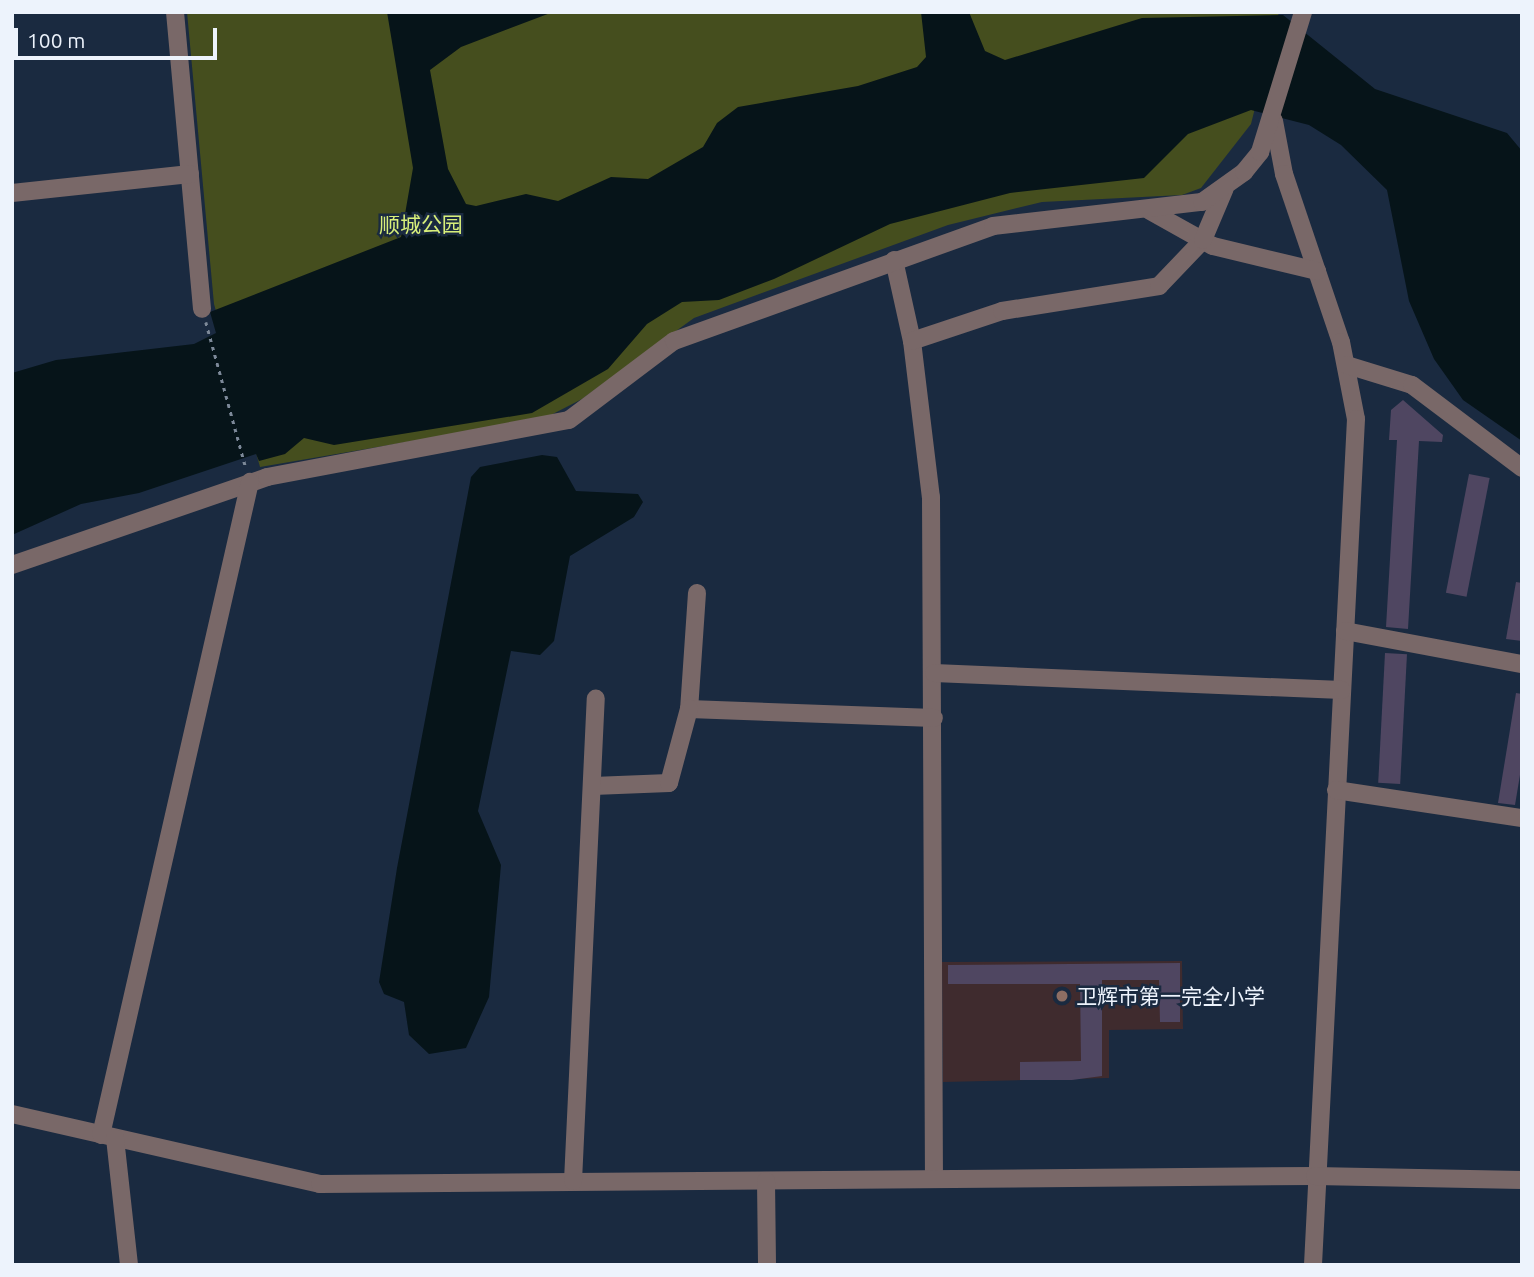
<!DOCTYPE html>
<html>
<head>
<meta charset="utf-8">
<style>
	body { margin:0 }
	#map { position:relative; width:1534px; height:1277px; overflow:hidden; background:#1a2a40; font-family:Ubuntu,"Noto Sans SC",sans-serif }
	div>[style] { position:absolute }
	.education>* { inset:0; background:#3f2b2e }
	.green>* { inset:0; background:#454e1e }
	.water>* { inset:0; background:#061419 }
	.building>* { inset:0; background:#4f4661; transform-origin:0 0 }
	.path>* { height:2.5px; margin-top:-1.25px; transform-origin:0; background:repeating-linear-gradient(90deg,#7d8999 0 3.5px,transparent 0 8.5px) }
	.minor>* { height:18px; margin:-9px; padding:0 9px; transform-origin:9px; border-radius:9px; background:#796868 }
	.dots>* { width:19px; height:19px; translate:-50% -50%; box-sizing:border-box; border:4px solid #1a2a40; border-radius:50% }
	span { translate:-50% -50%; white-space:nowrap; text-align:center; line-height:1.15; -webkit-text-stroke:5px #1a2a40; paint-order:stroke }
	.park-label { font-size:21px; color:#d8ef7a }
	.poi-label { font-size:21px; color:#edf3fc }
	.left { translate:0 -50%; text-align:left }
	.frame { position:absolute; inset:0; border:14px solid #edf3fc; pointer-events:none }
	.scale { position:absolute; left:14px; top:28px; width:203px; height:32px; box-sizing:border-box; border:4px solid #edf3fc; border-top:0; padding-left:9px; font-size:21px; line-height:24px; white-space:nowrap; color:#edf3fc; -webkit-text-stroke:5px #1a2a40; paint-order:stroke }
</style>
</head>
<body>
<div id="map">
	<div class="education">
		<div style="clip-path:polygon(1182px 961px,1183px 1029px,1109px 1030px,1109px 1078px,943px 1082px,942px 962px)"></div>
	</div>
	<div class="green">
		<div style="clip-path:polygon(187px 12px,1279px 12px,1251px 124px,1201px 188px,1182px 195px,1042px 202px,948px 225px,694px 318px,582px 399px,543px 419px,260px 467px,214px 304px)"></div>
	</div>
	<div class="water">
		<div style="clip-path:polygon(387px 12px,553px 12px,461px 47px,430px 70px,448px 169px,466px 204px,476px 206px,526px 194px,558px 201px,611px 177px,648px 179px,703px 147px,717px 123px,738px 107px,858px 86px,917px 67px,926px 57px,921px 12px,969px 12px,985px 51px,1005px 60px,1142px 18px,1283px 15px,1375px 89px,1507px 133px,1522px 151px,1522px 441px,1463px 400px,1434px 359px,1409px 301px,1387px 190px,1341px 145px,1309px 125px,1251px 110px,1188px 134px,1144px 178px,1010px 193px,890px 224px,774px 279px,719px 300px,682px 302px,647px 324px,608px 369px,532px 413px,334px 445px,304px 438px,285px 454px,259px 461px,256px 454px,139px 493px,81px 504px,12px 535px,12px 373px,56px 360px,194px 344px,216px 333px,210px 312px,401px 237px,413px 168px)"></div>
		<div style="clip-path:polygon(542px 455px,557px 457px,576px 491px,638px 494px,643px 502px,634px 517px,570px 556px,554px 641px,540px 655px,511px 651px,478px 811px,501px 865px,489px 997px,466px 1048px,429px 1054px,409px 1035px,404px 1002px,384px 994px,379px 982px,397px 868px,471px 477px,480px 467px)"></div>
	</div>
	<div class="building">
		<div style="clip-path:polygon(1403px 400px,1443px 435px,1442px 442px,1419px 441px,1408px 629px,1386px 627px,1397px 440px,1389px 440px,1391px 410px)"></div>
		<div style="left:1469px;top:474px;width:21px;height:121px;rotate:11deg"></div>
		<div style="clip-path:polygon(1516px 582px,1522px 583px,1522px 641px,1506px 639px)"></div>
		<div style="left:1385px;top:653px;width:22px;height:130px;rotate:3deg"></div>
		<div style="clip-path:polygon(1516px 693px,1522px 694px,1522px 763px,1515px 805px,1498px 803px)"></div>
		<div style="clip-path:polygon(1180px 963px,1180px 1022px,1160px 1022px,1159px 980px,1102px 980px,1102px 1076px,1072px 1080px,1020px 1080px,1020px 1062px,1081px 1061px,1080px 984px,948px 984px,948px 965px)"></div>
	</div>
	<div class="path">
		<div style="left:206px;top:322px;width:151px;rotate:74.7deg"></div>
	</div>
	<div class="minor">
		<div style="left:175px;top:12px;width:298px;rotate:84.8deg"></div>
		<div style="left:1274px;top:121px;width:54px;rotate:79.3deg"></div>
		<div style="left:1284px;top:174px;width:177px;rotate:71.3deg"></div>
		<div style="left:1341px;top:342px;width:78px;rotate:79deg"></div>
		<div style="left:1356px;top:419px;width:847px;rotate:92.91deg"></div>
		<div style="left:12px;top:193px;width:179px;rotate:-6.1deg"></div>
		<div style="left:1150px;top:211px;width:72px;rotate:29.1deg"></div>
		<div style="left:1213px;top:246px;width:107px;rotate:13.5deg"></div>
		<div style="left:894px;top:260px;width:83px;rotate:77.5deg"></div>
		<div style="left:912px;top:341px;width:157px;rotate:83.1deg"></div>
		<div style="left:931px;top:497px;width:681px;rotate:89.75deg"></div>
		<div style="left:912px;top:341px;width:95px;rotate:-18.4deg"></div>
		<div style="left:1002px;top:311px;width:159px;rotate:-9deg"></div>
		<div style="left:1159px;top:286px;width:64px;rotate:-46.3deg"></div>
		<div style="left:1203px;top:240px;width:56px;rotate:-67.1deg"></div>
		<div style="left:1347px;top:365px;width:68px;rotate:17.1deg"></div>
		<div style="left:1412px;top:385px;width:138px;rotate:37deg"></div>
		<div style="left:12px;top:565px;width:270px;rotate:-19deg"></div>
		<div style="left:267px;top:477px;width:307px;rotate:-10.7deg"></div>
		<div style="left:569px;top:420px;width:131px;rotate:-37deg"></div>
		<div style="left:674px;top:341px;width:339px;rotate:-19.8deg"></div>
		<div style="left:993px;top:226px;width:210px;rotate:-6.6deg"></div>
		<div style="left:1202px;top:202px;width:52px;rotate:-35.5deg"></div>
		<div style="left:1244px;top:172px;width:26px;rotate:-51deg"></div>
		<div style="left:1260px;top:152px;width:146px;rotate:-72.9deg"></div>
		<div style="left:697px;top:593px;width:116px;rotate:93.9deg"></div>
		<div style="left:689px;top:709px;width:245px;rotate:2.1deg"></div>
		<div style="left:1345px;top:631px;width:180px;rotate:10.6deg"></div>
		<div style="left:934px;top:673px;width:408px;rotate:2.4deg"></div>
		<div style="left:593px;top:786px;width:76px;rotate:-2.3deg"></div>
		<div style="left:669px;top:783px;width:77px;rotate:-74.9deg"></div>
		<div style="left:1336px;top:790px;width:188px;rotate:8.6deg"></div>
		<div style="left:12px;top:1114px;width:316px;rotate:12.8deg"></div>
		<div style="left:320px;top:1184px;width:995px;rotate:-0.46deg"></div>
		<div style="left:1315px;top:1176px;width:207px;rotate:1.1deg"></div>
		<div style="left:101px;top:1135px;width:670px;rotate:-77.15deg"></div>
		<div style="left:115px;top:1138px;width:128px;rotate:83.7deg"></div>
		<div style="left:573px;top:1181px;width:483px;rotate:-87.3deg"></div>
		<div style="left:766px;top:1181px;width:84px;rotate:89.3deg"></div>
	</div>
	<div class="dots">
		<div style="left:1062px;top:996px;background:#8d6e63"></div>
	</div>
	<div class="park-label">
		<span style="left:421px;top:224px">顺城公园</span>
	</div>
	<div class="poi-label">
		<span class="left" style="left:1076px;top:996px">卫辉市第一完全小学</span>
	</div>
	<div class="frame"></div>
	<div class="scale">100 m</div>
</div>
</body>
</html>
